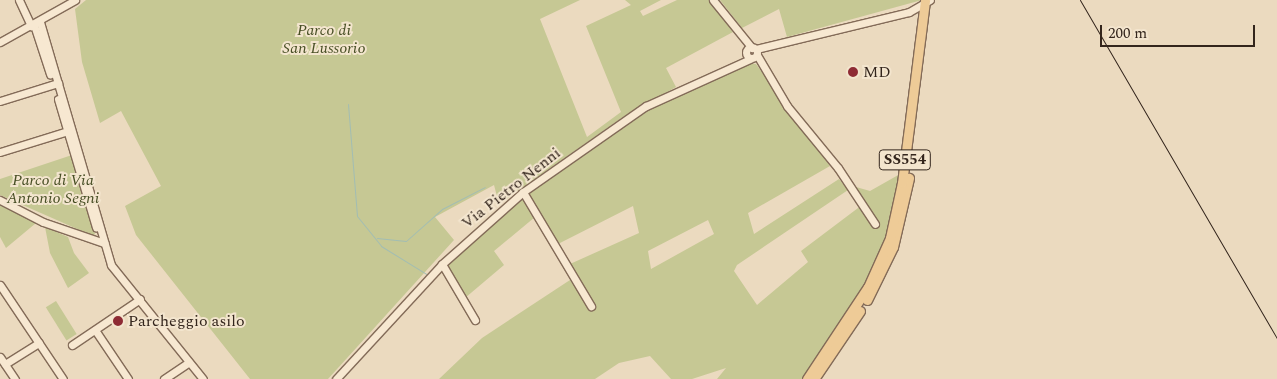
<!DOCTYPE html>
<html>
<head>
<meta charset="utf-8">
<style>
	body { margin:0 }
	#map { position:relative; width:1277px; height:379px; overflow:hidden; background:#ebdabf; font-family:Spectral,serif }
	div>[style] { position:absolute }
	.green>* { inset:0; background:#c6c894; transform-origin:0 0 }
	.stream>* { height:1px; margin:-0.5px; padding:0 0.5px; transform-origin:0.5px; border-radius:0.5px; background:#a2bdb3 }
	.roads { filter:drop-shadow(1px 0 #836b58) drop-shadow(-1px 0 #836b58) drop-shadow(0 1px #836b58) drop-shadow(0 -1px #836b58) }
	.minor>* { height:7px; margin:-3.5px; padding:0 3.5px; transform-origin:3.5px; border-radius:3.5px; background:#f7e8d1 }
	.minor>.ring { margin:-3.5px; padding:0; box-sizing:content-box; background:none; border:7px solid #f7e8d1; border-radius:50% }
	.major>* { height:9px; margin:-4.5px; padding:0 4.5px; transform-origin:4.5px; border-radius:4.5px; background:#eecb97 }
	.tram>* { height:1px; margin:-0.5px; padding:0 0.5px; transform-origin:0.5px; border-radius:0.5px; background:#33251c }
	.dots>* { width:14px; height:14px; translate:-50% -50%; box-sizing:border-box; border:2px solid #f3e5ce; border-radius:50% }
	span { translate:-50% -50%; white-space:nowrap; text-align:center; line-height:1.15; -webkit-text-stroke:4px #f3e5ce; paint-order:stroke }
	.shield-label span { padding:1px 4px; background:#f3e5ce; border:1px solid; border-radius:4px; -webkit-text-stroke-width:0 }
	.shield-label { font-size:15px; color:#33251c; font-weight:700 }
	.park-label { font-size:16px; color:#474e24; font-style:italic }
	.poi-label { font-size:16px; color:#33251c }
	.left { translate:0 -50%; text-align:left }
	.street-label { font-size:16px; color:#33251c }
	.scale { position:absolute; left:1100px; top:25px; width:155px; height:22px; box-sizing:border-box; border:2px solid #33251c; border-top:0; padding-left:6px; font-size:15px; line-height:18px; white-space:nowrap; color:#33251c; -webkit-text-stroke:4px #f3e5ce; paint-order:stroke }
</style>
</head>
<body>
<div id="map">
	<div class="green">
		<div style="clip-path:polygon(86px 0,580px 0,540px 19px,587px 137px,621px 112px,586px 26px,631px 5px,625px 0,661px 0,640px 11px,643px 16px,677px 0,709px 0,733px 32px,666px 68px,676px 87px,623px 117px,499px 204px,494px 185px,435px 217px,454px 240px,328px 379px,250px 379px,136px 235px,125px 206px,161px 186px,121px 111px,100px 123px,82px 62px,75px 9px)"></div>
		<div style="clip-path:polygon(720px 0,922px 0,787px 37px,779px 9px,742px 28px)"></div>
		<div style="clip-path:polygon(evenodd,744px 63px,756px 64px,830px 166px,748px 213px,754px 234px,839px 179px,848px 190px,737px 265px,734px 271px,757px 305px,808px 262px,801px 251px,862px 205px,877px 226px,856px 187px,870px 191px,900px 174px,891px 223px,871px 275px,803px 379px,717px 379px,726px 368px,692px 379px,671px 379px,650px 356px,619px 363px,595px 379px,439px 379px,482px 338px,570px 280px,590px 307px,570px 264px,639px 233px,633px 206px,558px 244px,527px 194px,642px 113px,744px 63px,708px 220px,714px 234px,651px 269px,648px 251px,708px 220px)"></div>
		<div style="clip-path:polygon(72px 155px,95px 234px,93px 236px,0 195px,0 179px)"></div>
		<div style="clip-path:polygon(524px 197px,535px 217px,494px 251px,504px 265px,465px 298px,447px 266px)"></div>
		<div style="clip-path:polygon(0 205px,36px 223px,6px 248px,0 237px)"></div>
		<div style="clip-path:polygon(45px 227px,68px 237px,74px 253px,89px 273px,68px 288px,50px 253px)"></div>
		<div style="left:56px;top:301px;width:39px;height:12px;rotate:58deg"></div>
	</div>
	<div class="stream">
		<div style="left:348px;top:104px;width:112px;rotate:85.4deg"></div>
		<div style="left:357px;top:216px;width:38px;rotate:51deg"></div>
		<div style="left:381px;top:246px;width:55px;rotate:31.7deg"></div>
		<div style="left:377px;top:238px;width:29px;rotate:6deg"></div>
		<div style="left:406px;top:241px;width:48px;rotate:-41.6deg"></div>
		<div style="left:442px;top:209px;width:48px;rotate:-27.1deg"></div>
	</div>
	<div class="roads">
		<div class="minor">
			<div style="left:19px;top:0;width:29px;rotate:65deg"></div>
			<div style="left:713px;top:0;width:62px;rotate:50.9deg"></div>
			<div style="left:40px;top:22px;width:253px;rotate:73.7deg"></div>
			<div style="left:111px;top:265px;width:146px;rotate:51.1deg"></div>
			<div style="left:34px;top:25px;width:52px;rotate:71.9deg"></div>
			<div style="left:0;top:42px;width:86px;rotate:-29.2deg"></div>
			<div class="ring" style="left:746.5px;top:47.5px;width:4px;height:4px"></div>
			<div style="left:756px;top:49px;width:157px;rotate:-13.6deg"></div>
			<div style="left:909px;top:12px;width:24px;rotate:-30deg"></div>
			<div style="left:757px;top:55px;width:59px;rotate:59.5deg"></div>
			<div style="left:787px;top:106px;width:80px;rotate:50.6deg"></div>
			<div style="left:838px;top:168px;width:67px;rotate:56.5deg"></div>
			<div style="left:58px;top:99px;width:134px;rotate:73.5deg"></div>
			<div style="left:0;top:101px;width:61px;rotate:-17.2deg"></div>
			<div style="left:0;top:152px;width:74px;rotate:-17.2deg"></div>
			<div style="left:523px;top:192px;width:133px;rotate:59.2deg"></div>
			<div style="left:0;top:200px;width:48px;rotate:27.1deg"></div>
			<div style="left:43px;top:222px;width:65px;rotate:19deg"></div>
			<div style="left:442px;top:264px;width:65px;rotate:59.5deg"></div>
			<div style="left:0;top:285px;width:113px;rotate:56.2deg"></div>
			<div style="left:95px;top:330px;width:59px;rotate:56deg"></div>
			<div style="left:72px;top:345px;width:82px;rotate:-34.1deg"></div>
			<div style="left:0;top:357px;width:27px;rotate:56deg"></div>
			<div style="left:5px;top:364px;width:40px;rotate:-32deg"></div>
			<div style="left:164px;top:379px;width:30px;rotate:-34deg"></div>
			<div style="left:336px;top:379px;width:156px;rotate:-47.3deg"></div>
			<div style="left:442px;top:264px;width:108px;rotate:-41.6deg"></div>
			<div style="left:523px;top:192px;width:150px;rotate:-35deg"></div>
			<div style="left:646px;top:106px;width:114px;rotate:-24.3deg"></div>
		</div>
		<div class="major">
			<div style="left:867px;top:300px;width:59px;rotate:-63.9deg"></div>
			<div style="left:893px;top:247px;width:71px;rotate:-76.9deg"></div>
			<div style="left:807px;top:379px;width:110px;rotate:-56.5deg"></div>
			<div style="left:868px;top:287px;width:54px;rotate:-65.8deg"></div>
			<div style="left:890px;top:238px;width:56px;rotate:-77.7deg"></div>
			<div style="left:902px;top:183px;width:184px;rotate:-82.8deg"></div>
			<div style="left:814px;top:379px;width:82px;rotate:-55.9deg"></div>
		</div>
	</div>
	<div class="tram">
		<div style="left:1080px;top:0;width:392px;rotate:59.8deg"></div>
	</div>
	<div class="dots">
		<div style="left:853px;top:72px;background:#8e2b34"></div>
		<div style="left:118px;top:321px;background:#8e2b34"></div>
	</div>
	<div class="shield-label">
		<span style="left:905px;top:160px">SS554</span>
	</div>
	<div class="park-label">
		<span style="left:324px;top:39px">Parco di<br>San Lussorio</span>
		<span style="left:53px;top:189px">Parco di Via<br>Antonio Segni</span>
	</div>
	<div class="poi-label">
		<span class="left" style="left:863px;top:72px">MD</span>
		<span class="left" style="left:128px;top:321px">Parcheggio asilo</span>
	</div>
	<div class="street-label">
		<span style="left:511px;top:188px;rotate:-38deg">Via Pietro Nenni</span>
	</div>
	<div class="scale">200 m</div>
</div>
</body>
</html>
